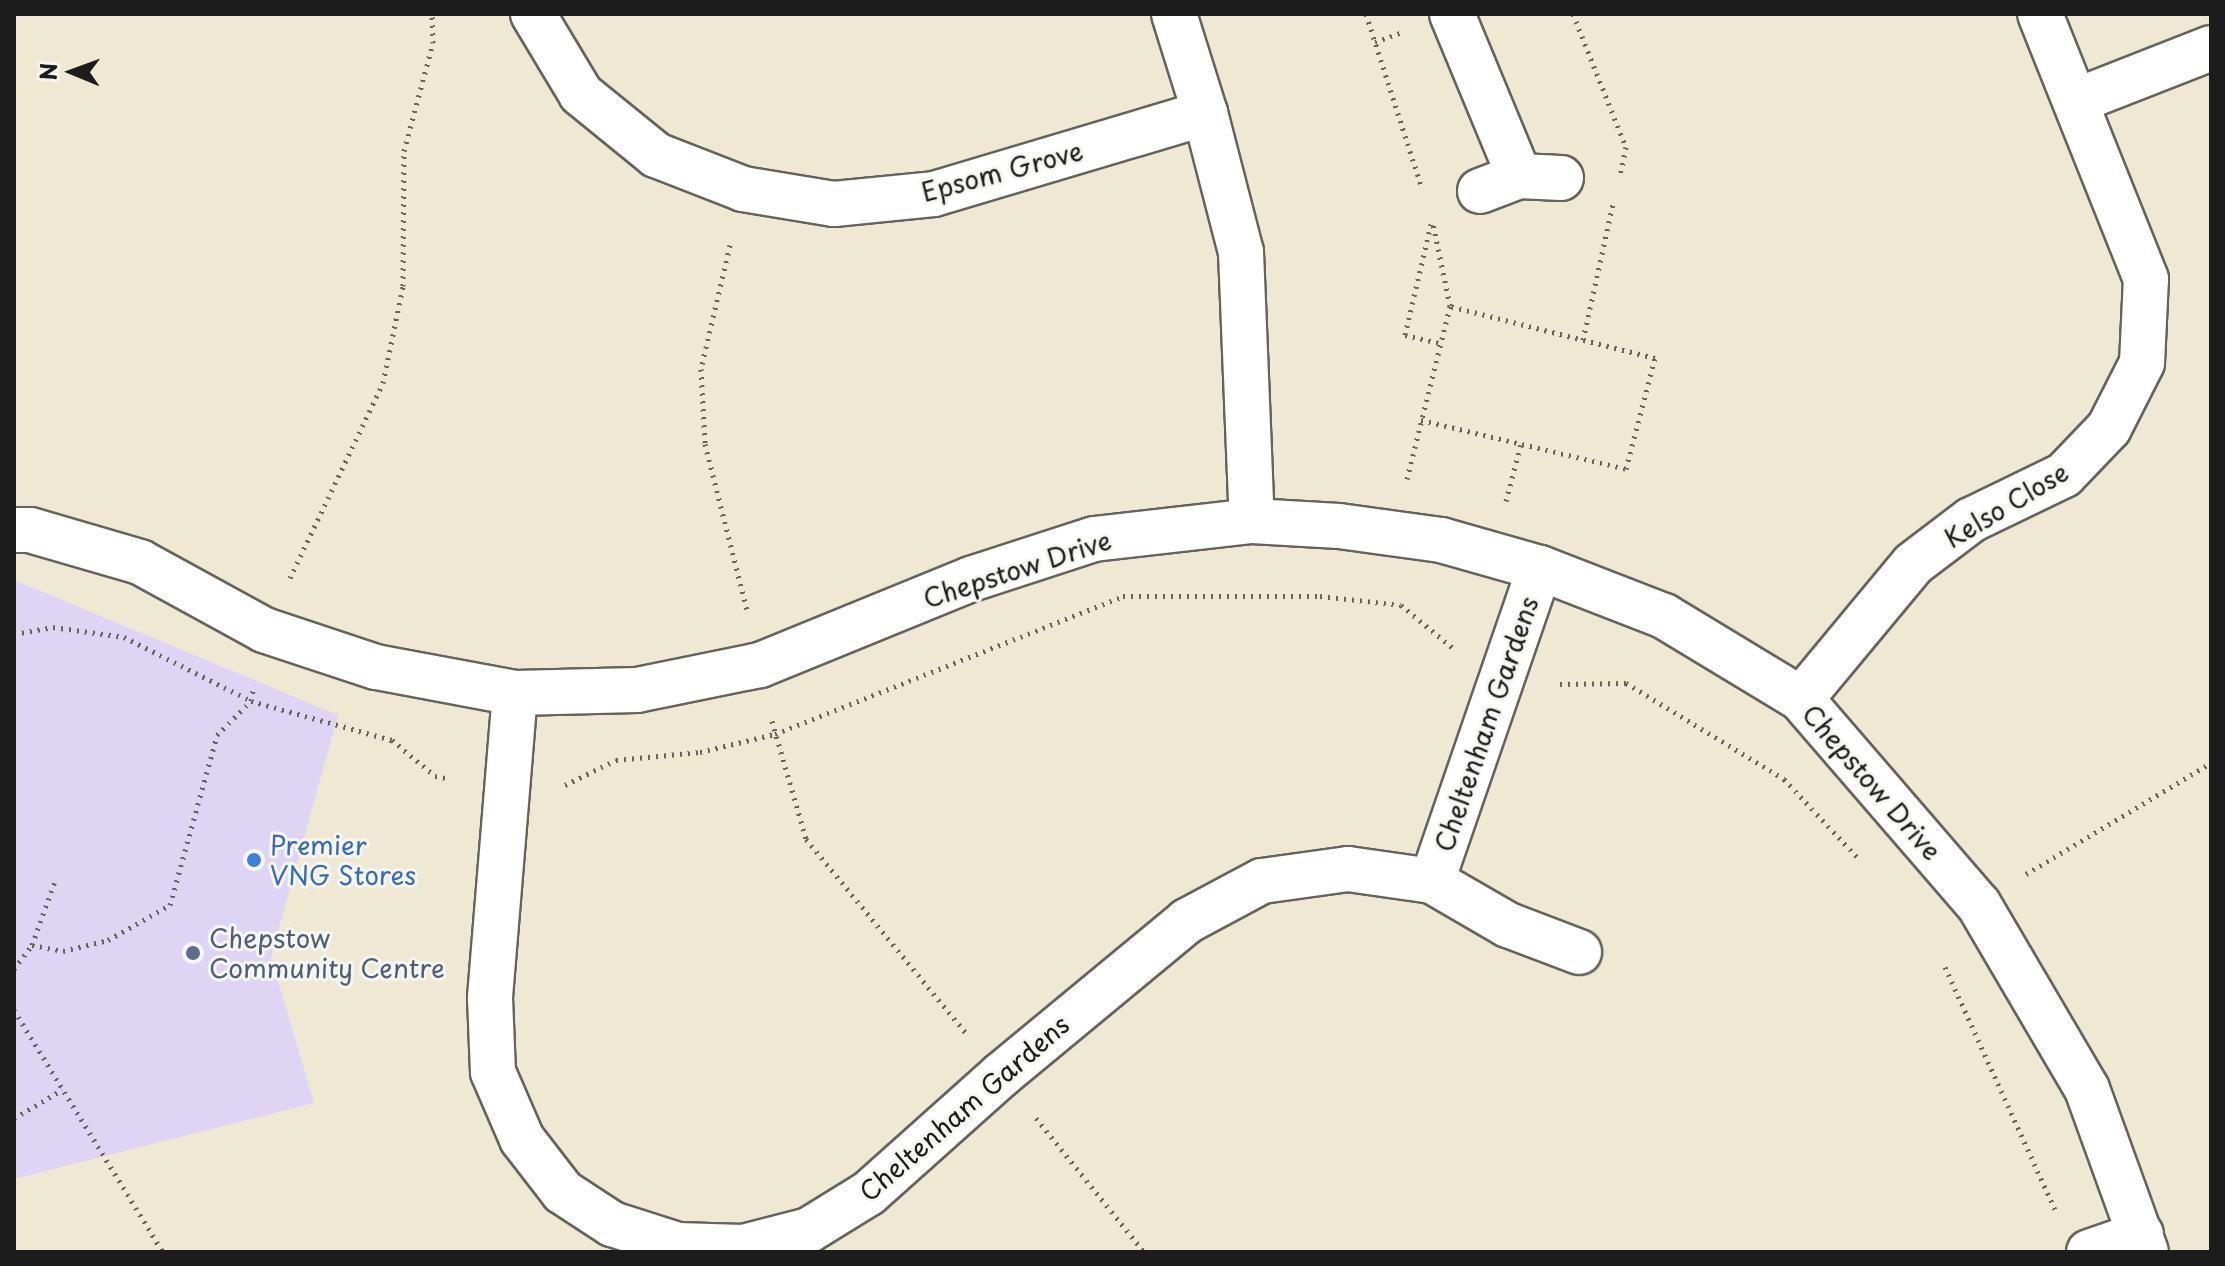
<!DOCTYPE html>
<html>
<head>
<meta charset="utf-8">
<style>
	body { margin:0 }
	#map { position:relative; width:2225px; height:1266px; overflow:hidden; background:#efe8d3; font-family:"Playpen Sans",sans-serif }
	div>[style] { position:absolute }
	.built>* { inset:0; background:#ded5f5 }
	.path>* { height:5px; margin-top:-2.5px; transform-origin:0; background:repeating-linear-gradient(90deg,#66635c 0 2px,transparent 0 8px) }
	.roads { filter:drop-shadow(2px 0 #66635c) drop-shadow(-2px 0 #66635c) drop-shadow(0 2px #66635c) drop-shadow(0 -2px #66635c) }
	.minor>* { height:44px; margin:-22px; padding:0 22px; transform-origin:22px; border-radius:22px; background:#fff }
	.dots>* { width:22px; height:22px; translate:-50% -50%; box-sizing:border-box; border:4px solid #f6f6f2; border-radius:50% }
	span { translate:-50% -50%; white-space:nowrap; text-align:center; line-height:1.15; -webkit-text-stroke:6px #f6f6f2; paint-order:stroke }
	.street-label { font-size:26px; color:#1c1c1c }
	.shop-label { font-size:26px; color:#366cbe }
	.left { translate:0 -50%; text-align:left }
	.service-label { font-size:26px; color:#4e5e75 }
	.frame { position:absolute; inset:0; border:16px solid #1c1c1c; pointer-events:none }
	.north { position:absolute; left:32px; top:32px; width:80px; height:80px; -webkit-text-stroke:6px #f6f6f2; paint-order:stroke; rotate:271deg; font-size:22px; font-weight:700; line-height:32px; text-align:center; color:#1c1c1c }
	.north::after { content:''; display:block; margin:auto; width:28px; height:36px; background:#1c1c1c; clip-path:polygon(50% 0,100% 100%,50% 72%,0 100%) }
</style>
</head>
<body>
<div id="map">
	<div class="built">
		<div style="clip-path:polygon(14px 580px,338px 715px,271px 957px,314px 1103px,14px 1179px)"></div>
	</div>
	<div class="path">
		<div style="left:1366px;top:14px;width:183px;rotate:72.2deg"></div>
		<div style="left:1573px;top:14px;width:143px;rotate:68.3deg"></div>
		<div style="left:1626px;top:147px;width:29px;rotate:102deg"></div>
		<div style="left:1375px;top:42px;width:27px;rotate:-20deg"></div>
		<div style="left:1431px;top:224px;width:114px;rotate:103.2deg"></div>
		<div style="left:1405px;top:335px;width:36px;rotate:13deg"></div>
		<div style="left:730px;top:245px;width:127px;rotate:103.2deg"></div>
		<div style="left:701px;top:369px;width:75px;rotate:86.9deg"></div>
		<div style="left:705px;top:444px;width:171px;rotate:75.8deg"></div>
		<div style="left:1583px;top:340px;width:139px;rotate:-77.6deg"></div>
		<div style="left:1421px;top:420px;width:211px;rotate:13.4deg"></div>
		<div style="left:1626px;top:469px;width:115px;rotate:-75.4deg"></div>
		<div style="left:1655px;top:358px;width:211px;rotate:-165.8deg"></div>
		<div style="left:1407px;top:479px;width:178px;rotate:-76deg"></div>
		<div style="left:1450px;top:306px;width:84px;rotate:-101.7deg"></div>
		<div style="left:1506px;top:501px;width:59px;rotate:-75.3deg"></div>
		<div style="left:290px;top:578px;width:216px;rotate:-64.5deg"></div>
		<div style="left:383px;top:383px;width:99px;rotate:-78.3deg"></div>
		<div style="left:403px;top:286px;width:135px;rotate:-89.6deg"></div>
		<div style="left:404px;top:151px;width:112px;rotate:-75deg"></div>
		<div style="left:433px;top:43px;width:29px;rotate:-92deg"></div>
		<div style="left:14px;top:634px;width:40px;rotate:-10deg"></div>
		<div style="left:53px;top:627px;width:72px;rotate:8deg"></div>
		<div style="left:124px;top:637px;width:142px;rotate:26.7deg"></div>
		<div style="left:251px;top:701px;width:146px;rotate:15.5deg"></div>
		<div style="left:392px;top:740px;width:56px;rotate:39.9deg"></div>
		<div style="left:435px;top:776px;width:15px;rotate:11deg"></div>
		<div style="left:1560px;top:684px;width:66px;rotate:-0.9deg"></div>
		<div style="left:1626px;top:683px;width:185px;rotate:31.3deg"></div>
		<div style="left:1784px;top:779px;width:107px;rotate:46.9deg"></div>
		<div style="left:772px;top:721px;width:123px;rotate:73.9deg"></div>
		<div style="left:806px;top:839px;width:251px;rotate:50.5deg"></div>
		<div style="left:565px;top:785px;width:57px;rotate:-26.1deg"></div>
		<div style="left:616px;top:760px;width:84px;rotate:-5.4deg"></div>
		<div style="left:700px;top:752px;width:77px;rotate:-13.5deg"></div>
		<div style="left:775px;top:734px;width:374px;rotate:-21.6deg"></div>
		<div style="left:1123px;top:596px;width:197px"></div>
		<div style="left:1320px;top:596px;width:81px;rotate:6.3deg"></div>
		<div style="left:1401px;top:605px;width:67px;rotate:39.6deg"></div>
		<div style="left:2026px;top:874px;width:216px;rotate:-31deg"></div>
		<div style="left:32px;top:945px;width:32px;rotate:11deg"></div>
		<div style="left:63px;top:951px;width:46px;rotate:-13.7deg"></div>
		<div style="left:108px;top:940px;width:71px;rotate:-29.4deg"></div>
		<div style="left:170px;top:905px;width:176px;rotate:-74.5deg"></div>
		<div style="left:217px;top:735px;width:48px;rotate:-45deg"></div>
		<div style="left:251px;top:701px;width:16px;rotate:-79deg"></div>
		<div style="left:1945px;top:967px;width:266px;rotate:65.6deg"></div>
		<div style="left:14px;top:969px;width:30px;rotate:-53deg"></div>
		<div style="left:32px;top:945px;width:68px;rotate:-70.2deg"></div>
		<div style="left:14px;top:1010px;width:284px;rotate:58.4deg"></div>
		<div style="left:14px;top:1118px;width:56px;rotate:-30.3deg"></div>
		<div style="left:1036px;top:1118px;width:172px;rotate:51.1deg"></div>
	</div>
	<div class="roads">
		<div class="minor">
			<div style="left:533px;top:14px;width:93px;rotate:59deg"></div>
			<div style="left:581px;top:94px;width:97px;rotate:39.1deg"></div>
			<div style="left:656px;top:155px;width:93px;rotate:21.3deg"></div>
			<div style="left:743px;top:189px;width:92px;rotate:9.4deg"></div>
			<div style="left:834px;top:204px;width:100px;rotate:-5.7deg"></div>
			<div style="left:934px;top:194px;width:283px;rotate:-16.6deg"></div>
			<div style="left:1174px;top:14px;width:104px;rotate:72.6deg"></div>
			<div style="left:1205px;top:113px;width:144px;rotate:75.5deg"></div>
			<div style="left:1241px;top:252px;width:269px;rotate:87.7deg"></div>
			<div style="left:1452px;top:14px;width:175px;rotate:67.5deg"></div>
			<div style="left:2076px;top:101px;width:145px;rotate:-21.4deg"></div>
			<div style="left:1480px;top:191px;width:42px;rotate:-21deg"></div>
			<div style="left:1519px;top:176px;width:42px;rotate:2.7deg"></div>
			<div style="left:14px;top:530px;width:16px"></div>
			<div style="left:30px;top:530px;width:115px;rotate:16.2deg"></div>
			<div style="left:140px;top:562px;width:141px;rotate:28.7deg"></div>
			<div style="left:264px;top:630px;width:118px;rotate:18.3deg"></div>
			<div style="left:376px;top:667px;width:141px;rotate:10.6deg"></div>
			<div style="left:515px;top:693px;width:122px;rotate:-1.4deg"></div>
			<div style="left:637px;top:690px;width:126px;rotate:-11.5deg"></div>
			<div style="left:760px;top:665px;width:228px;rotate:-22.2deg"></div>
			<div style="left:971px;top:579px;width:129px;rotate:-18deg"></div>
			<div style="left:1094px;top:539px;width:159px;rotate:-6.5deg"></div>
			<div style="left:1252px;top:521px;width:87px;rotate:3.3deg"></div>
			<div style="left:1339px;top:526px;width:103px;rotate:7.8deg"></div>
			<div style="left:1441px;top:540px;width:103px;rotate:15.8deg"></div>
			<div style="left:1540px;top:568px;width:133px;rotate:21.2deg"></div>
			<div style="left:1664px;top:616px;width:160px;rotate:31.2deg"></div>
			<div style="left:1801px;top:699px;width:272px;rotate:49.2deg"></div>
			<div style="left:1979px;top:905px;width:213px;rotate:59.6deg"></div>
			<div style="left:2087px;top:1089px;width:173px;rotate:70.1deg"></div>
			<div style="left:515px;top:693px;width:306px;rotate:94.7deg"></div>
			<div style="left:490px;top:998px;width:74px;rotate:87.7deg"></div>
			<div style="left:493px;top:1072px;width:73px;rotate:66.6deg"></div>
			<div style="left:522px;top:1139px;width:67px;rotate:52.3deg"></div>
			<div style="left:563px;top:1192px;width:59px;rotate:33.1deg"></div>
			<div style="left:612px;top:1224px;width:69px;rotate:17.7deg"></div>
			<div style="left:678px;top:1245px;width:65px;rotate:1.8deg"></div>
			<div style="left:743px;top:1247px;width:68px;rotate:-14.4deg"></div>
			<div style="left:809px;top:1230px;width:70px;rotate:-31.7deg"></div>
			<div style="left:869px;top:1193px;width:177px;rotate:-41.8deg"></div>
			<div style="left:1001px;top:1075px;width:241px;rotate:-39.6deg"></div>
			<div style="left:1187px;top:921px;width:85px;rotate:-28.1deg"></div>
			<div style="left:1262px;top:881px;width:87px;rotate:-7.9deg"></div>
			<div style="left:1348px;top:869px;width:85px;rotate:8.1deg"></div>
			<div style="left:1432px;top:881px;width:331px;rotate:-71deg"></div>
			<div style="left:1801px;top:699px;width:175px;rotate:-50.3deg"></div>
			<div style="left:1913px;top:564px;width:73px;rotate:-37.2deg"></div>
			<div style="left:1971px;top:520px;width:103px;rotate:-25.8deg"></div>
			<div style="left:2064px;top:475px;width:65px;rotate:-46.2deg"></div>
			<div style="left:2109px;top:428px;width:73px;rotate:-63.1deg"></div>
			<div style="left:2142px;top:363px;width:84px;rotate:-87.3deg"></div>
			<div style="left:2146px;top:279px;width:285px;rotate:-111.8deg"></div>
			<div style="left:1432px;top:881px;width:88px;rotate:30.1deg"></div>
			<div style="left:1508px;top:925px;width:76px;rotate:20.8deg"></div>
			<div style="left:2089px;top:1252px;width:55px;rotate:-19.1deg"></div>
		</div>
	</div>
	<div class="dots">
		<div style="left:254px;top:860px;background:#3f7fe0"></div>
		<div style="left:193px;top:953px;background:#5c6f8a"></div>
	</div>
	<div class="street-label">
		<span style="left:1002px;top:171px;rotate:-15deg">Epsom Grove</span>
		<span style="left:2006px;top:505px;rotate:-31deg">Kelso Close</span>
		<span style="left:1017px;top:569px;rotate:-18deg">Chepstow Drive</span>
		<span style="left:1486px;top:724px;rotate:-71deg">Cheltenham Gardens</span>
		<span style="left:1872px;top:782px;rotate:49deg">Chepstow Drive</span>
		<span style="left:964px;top:1108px;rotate:-41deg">Cheltenham Gardens</span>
	</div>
	<div class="shop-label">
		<span class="left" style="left:270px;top:860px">Premier<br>VNG Stores</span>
	</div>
	<div class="service-label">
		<span class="left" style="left:209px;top:953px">Chepstow<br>Community Centre</span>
	</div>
	<div class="frame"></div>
	<div class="north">N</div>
</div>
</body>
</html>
